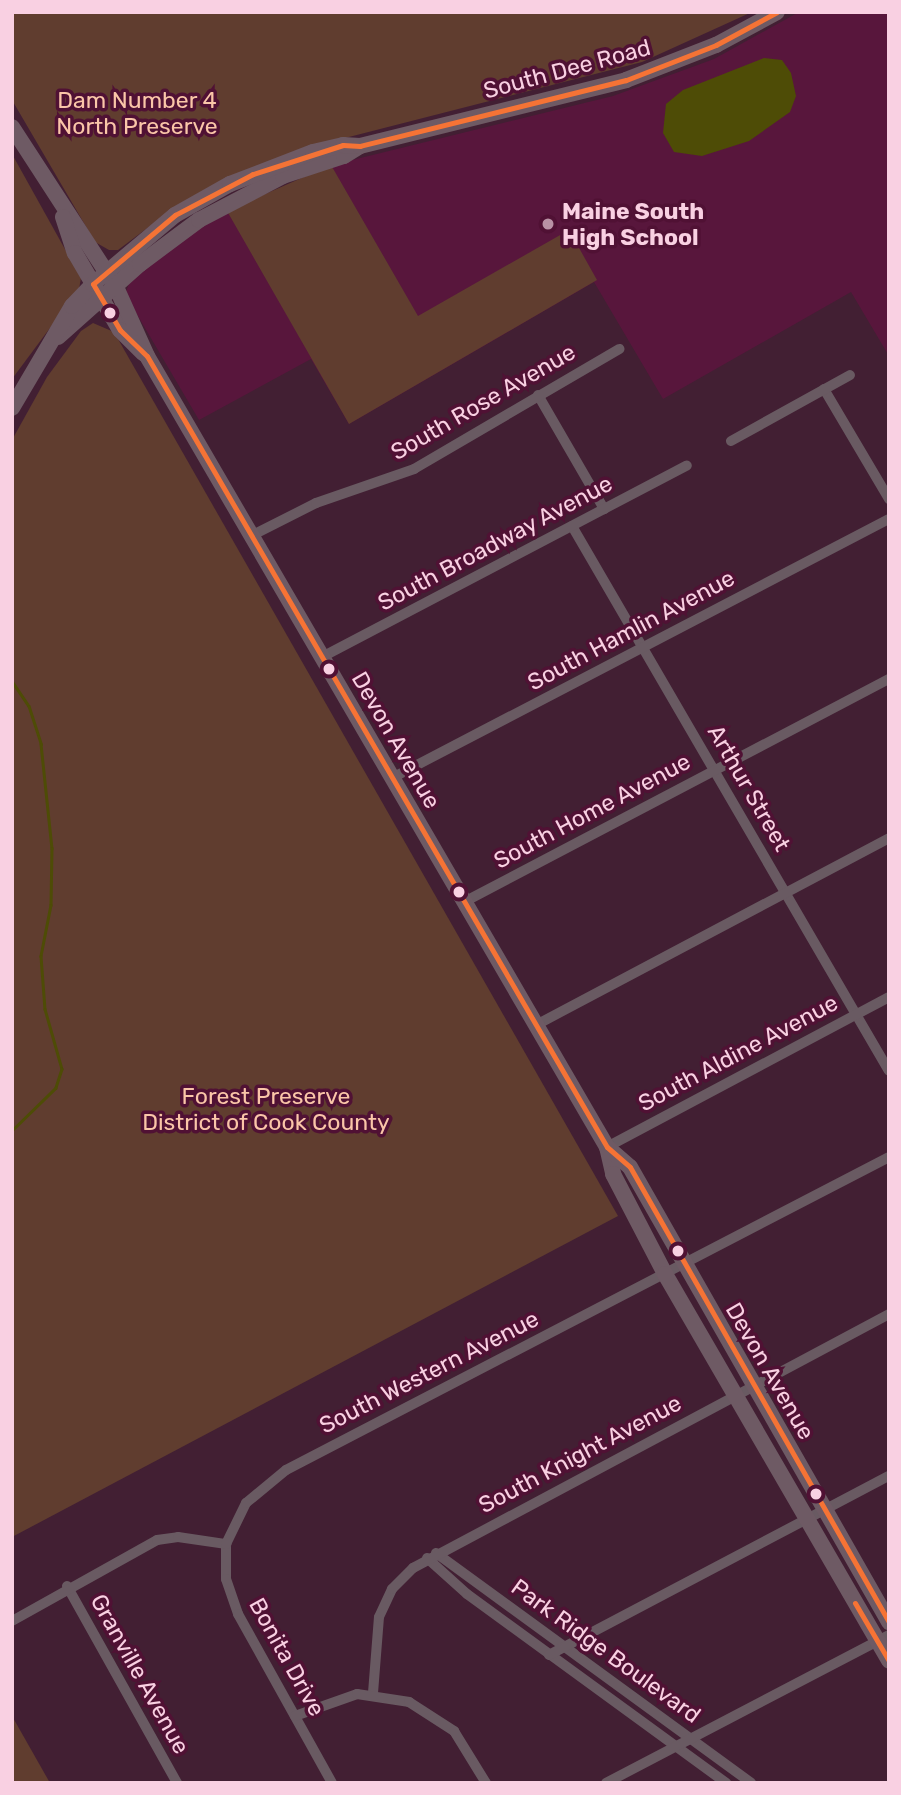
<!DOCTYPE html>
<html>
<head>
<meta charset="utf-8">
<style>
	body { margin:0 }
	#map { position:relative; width:901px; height:1795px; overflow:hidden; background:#421f33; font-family:Rubik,sans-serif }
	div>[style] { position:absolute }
	.built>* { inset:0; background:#58163c }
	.green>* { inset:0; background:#603d2f }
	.water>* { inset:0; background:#4e4c06 }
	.stream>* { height:2.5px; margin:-1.25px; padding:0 1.25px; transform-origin:1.25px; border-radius:1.25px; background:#4e4c06 }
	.street>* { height:10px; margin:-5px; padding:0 5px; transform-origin:5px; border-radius:5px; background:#695a62 }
	.secondary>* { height:16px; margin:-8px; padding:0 8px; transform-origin:8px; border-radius:8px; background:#6e5a64 }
	.bus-1>* { height:5px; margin:-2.5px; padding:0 2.5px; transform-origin:2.5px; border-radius:2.5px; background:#f57335 }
	.dots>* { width:19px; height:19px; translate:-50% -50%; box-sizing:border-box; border:4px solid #501134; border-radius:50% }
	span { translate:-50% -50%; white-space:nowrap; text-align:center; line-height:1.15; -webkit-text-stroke:7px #501134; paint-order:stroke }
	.street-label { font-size:23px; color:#f9d0e2 }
	.park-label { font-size:23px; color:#fac6a8 }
	.poi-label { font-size:23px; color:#f9d0e2; font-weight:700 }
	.left { translate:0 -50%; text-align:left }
	.frame { position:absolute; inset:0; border:14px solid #f9d0e2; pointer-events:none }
</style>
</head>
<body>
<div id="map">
	<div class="built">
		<div style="clip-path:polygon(799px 12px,889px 12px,889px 356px,851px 292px,663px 399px,594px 282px,349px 424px,311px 359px,199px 420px,125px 294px,130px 281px,187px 236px,227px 211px,336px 164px,613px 96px,714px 59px)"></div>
	</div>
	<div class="green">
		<div style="clip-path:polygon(12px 12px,752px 12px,642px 62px,345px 138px,158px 220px,118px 250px,109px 250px,95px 242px,12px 100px)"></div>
		<div style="clip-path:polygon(12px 154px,81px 278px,79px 289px,12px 379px)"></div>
		<div style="clip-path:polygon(331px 165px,418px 316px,569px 230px,597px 280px,349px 424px,227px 211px)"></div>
		<div style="clip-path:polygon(93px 323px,114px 332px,618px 1216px,12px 1537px,12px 440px,47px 377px,81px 331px)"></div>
		<div style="clip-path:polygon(12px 1716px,50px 1783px,12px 1783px)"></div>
	</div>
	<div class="water">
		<div style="clip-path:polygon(764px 58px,782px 60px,791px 73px,796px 96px,790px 112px,749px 141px,702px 156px,674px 152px,663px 133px,666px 104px,683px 90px)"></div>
	</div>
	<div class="stream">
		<div style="left:12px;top:681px;width:30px;rotate:56deg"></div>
		<div style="left:29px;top:706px;width:40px;rotate:72deg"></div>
		<div style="left:41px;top:744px;width:105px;rotate:84deg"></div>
		<div style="left:52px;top:848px;width:57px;rotate:91deg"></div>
		<div style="left:51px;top:905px;width:52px;rotate:101.1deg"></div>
		<div style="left:41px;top:956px;width:53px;rotate:85.7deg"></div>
		<div style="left:45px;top:1009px;width:62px;rotate:74.2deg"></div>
		<div style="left:62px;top:1069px;width:20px;rotate:108deg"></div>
		<div style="left:56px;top:1088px;width:62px;rotate:135.7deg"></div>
	</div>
	<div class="street">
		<div style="left:824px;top:389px;width:128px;rotate:59.4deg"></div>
		<div style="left:538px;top:395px;width:132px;rotate:59.9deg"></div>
		<div style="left:731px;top:441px;width:136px;rotate:-29deg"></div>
		<div style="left:572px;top:526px;width:630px;rotate:59.82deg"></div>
		<div style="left:251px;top:536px;width:73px;rotate:-26.9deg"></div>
		<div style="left:316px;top:503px;width:104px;rotate:-19.1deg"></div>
		<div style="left:414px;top:469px;width:238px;rotate:-30.3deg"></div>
		<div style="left:322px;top:657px;width:412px;rotate:-27.7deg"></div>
		<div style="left:392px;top:778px;width:560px;rotate:-27.53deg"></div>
		<div style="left:464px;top:902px;width:480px;rotate:-27.7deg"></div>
		<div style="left:536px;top:1025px;width:399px;rotate:-27.9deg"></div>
		<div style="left:607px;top:1147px;width:319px;rotate:-28deg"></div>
		<div style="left:226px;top:1544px;width:35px;rotate:90deg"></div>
		<div style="left:226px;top:1579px;width:37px;rotate:71deg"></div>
		<div style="left:238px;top:1614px;width:193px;rotate:60.9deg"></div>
		<div style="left:436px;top:1553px;width:390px;rotate:36.1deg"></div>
		<div style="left:427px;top:1558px;width:54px;rotate:42deg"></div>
		<div style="left:467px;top:1594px;width:321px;rotate:36.1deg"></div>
		<div style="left:67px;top:1586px;width:226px;rotate:60.8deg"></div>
		<div style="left:12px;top:1621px;width:166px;rotate:-29.2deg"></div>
		<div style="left:157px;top:1540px;width:21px;rotate:-8deg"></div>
		<div style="left:178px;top:1537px;width:49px;rotate:8.3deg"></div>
		<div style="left:226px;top:1544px;width:46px;rotate:-64deg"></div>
		<div style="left:246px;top:1503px;width:52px;rotate:-39.5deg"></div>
		<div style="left:286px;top:1470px;width:679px;rotate:-27.43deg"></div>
		<div style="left:549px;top:1655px;width:384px;rotate:-27.8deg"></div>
		<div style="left:373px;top:1693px;width:76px;rotate:-85.5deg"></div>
		<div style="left:379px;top:1617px;width:31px;rotate:-65deg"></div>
		<div style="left:392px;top:1589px;width:30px;rotate:-45deg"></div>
		<div style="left:413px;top:1568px;width:540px;rotate:-28.08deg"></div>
		<div style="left:295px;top:1716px;width:66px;rotate:-19.5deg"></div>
		<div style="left:357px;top:1694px;width:53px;rotate:8.7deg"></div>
		<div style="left:409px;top:1702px;width:54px;rotate:32.8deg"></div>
		<div style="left:454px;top:1731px;width:61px;rotate:58.4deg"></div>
		<div style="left:606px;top:1783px;width:319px;rotate:-27.6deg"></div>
	</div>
	<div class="secondary">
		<div style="left:12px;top:127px;width:191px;rotate:57deg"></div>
		<div style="left:116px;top:287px;width:76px;rotate:65.8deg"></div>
		<div style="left:147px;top:356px;width:915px;rotate:59.82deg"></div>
		<div style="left:607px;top:1147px;width:28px;rotate:77deg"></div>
		<div style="left:613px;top:1174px;width:113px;rotate:62.5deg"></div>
		<div style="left:665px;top:1274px;width:447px;rotate:59.9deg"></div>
		<div style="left:63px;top:217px;width:38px;rotate:72deg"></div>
		<div style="left:75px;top:253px;width:89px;rotate:59.7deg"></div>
		<div style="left:120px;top:330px;width:33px;rotate:45deg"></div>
		<div style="left:58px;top:337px;width:110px;rotate:-41.7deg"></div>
		<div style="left:140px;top:264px;width:74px;rotate:-36.7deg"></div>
		<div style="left:199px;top:220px;width:95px;rotate:-27.6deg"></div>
		<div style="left:283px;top:176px;width:64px;rotate:-18.2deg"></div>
		<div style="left:344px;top:156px;width:19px;rotate:-32deg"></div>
		<div style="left:12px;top:408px;width:118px;rotate:-59.5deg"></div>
		<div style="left:72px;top:306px;width:30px;rotate:-46deg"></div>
		<div style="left:93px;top:284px;width:107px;rotate:-40.1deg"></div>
		<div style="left:175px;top:215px;width:63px;rotate:-29.4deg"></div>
		<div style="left:230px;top:184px;width:89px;rotate:-21.1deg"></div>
		<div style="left:313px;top:152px;width:31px;rotate:-13deg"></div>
		<div style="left:343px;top:145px;width:17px;rotate:3deg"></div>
		<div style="left:360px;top:146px;width:274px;rotate:-13.9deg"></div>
		<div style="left:626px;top:80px;width:97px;rotate:-21.3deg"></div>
		<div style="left:716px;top:45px;width:69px;rotate:-28.4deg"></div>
		<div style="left:607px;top:1147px;width:30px;rotate:41deg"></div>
		<div style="left:630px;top:1167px;width:524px;rotate:60.35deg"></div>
	</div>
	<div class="bus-1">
		<div style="left:777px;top:12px;width:69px;rotate:151.6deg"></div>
		<div style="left:716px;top:45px;width:97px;rotate:158.7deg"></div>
		<div style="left:626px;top:80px;width:274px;rotate:166.1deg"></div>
		<div style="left:360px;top:146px;width:17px;rotate:-177deg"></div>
		<div style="left:343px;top:145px;width:95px;rotate:162.1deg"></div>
		<div style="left:253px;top:174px;width:88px;rotate:152.3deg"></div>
		<div style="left:175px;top:215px;width:107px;rotate:139.9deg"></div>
		<div style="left:93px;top:284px;width:53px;rotate:59.6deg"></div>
		<div style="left:120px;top:330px;width:37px;rotate:44deg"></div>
		<div style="left:147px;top:356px;width:915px;rotate:59.82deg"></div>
		<div style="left:607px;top:1147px;width:30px;rotate:41deg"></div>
		<div style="left:630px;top:1167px;width:524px;rotate:60.35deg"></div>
		<div style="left:855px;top:1603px;width:67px;rotate:59.6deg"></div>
	</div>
	<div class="dots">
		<div style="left:548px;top:224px;background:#b992a5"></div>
		<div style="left:110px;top:313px;background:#f9d0e2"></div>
		<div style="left:329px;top:669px;background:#f9d0e2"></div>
		<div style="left:459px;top:892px;background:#f9d0e2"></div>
		<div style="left:678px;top:1251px;background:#f9d0e2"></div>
		<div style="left:816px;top:1494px;background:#f9d0e2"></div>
	</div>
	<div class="street-label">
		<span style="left:567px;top:69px;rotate:-15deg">South Dee Road</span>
		<span style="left:483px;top:402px;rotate:-30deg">South Rose Avenue</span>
		<span style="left:495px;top:543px;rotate:-28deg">South Broadway Avenue</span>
		<span style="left:631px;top:630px;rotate:-28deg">South Hamlin Avenue</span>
		<span style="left:396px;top:740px;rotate:60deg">Devon Avenue</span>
		<span style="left:749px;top:788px;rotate:60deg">Arthur Street</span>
		<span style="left:592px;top:811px;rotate:-28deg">South Home Avenue</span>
		<span style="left:738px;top:1053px;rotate:-28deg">South Aldine Avenue</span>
		<span style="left:770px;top:1371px;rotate:60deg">Devon Avenue</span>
		<span style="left:429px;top:1372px;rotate:-27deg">South Western Avenue</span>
		<span style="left:580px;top:1454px;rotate:-28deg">South Knight Avenue</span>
		<span style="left:606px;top:1651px;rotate:36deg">Park Ridge Boulevard</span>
		<span style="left:287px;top:1657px;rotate:61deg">Bonita Drive</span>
		<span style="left:140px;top:1674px;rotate:61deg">Granville Avenue</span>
	</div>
	<div class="park-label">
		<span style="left:137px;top:113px">Dam Number 4<br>North Preserve</span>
		<span style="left:266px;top:1109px">Forest Preserve<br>District of Cook County</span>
	</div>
	<div class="poi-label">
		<span class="left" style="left:562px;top:224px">Maine South<br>High School</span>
	</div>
	<div class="frame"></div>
</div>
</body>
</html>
